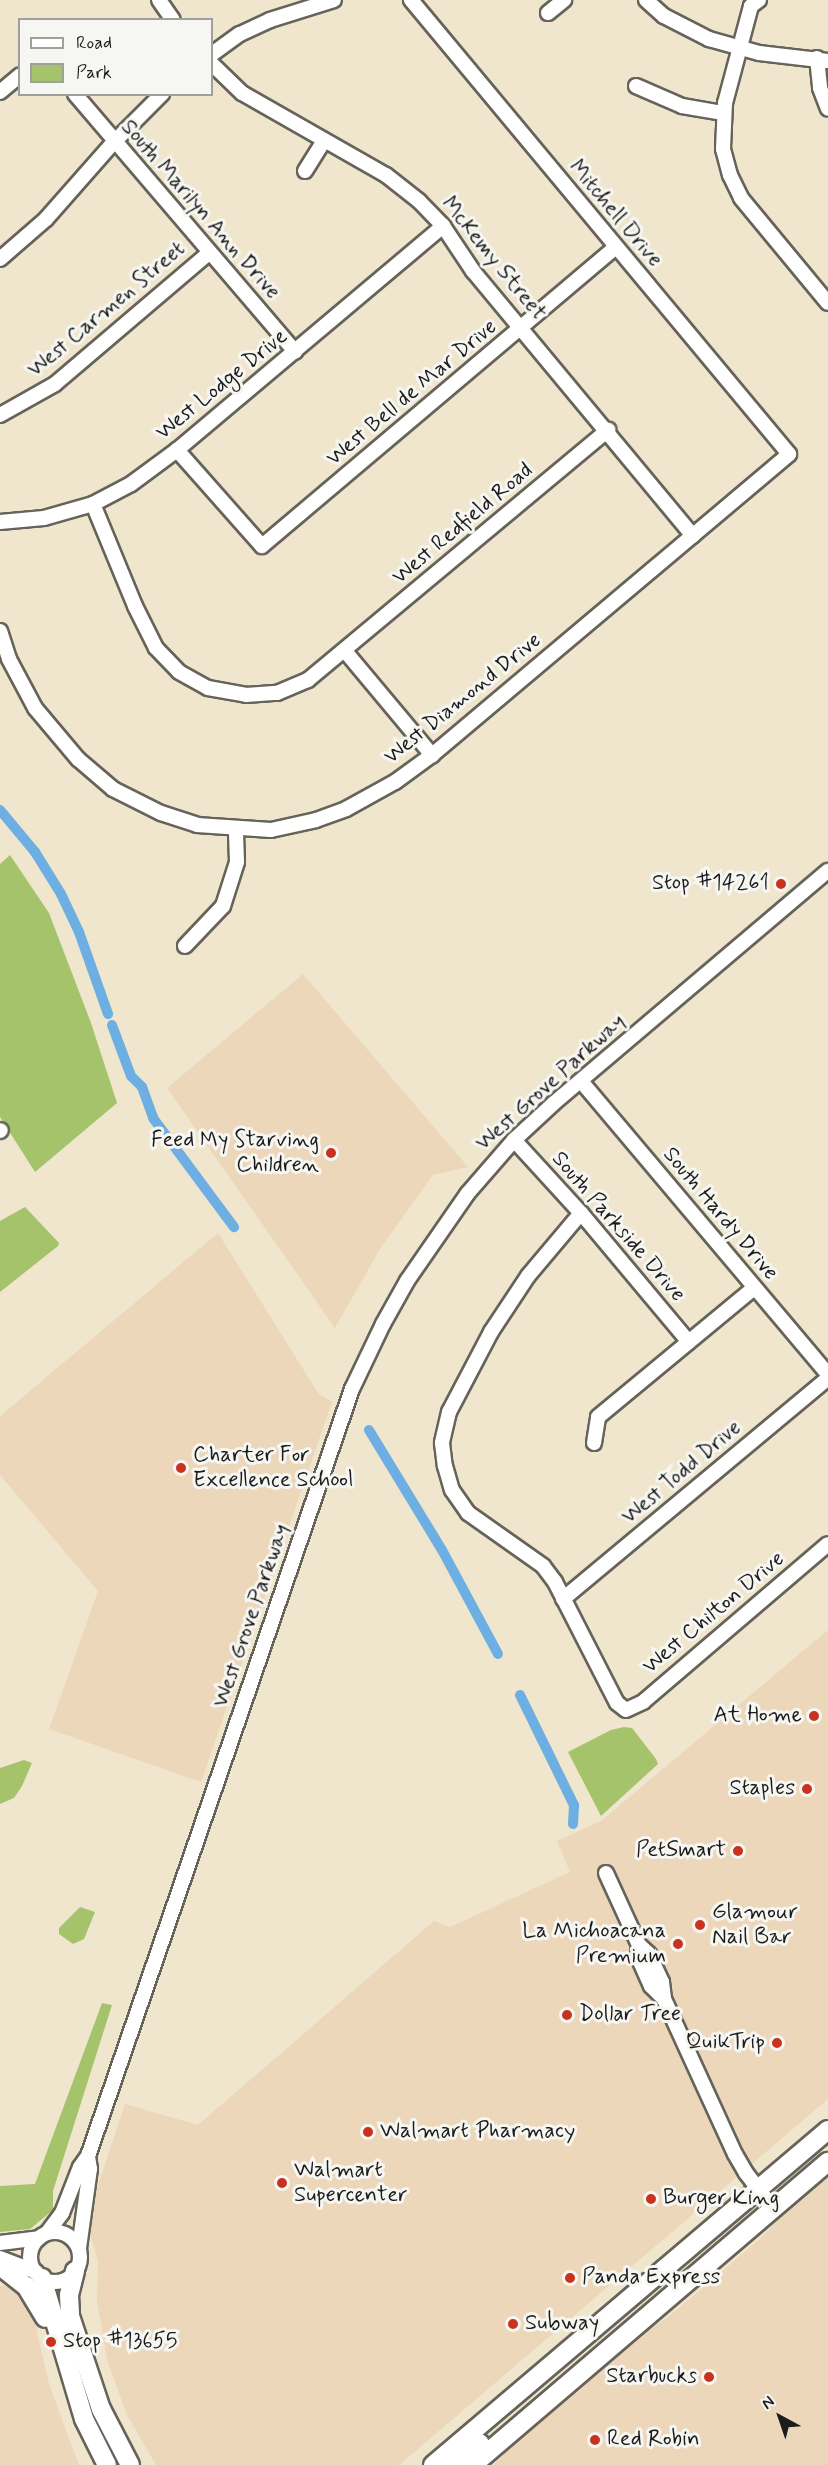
<!DOCTYPE html>
<html>
<head>
<meta charset="utf-8">
<style>
	body { margin:0 }
	#map { position:relative; width:828px; height:2465px; overflow:hidden; background:#efe6cd; font-family:Mynerve,sans-serif }
	div>[style] { position:absolute }
	.built>* { inset:0; background:#edd7bb }
	.green>* { inset:0; background:#a4c36b }
	.canal>* { height:10px; margin:-5px; padding:0 5px; transform-origin:5px; border-radius:5px; background:#6dafe2 }
	.roads { filter:drop-shadow(2px 0 #66635a) drop-shadow(-2px 0 #66635a) drop-shadow(0 2px #66635a) drop-shadow(0 -2px #66635a) }
	.minor>* { height:14px; margin:-7px; padding:0 7px; transform-origin:7px; border-radius:7px; background:#fff }
	.minor>.ring { margin:-7px; padding:0; box-sizing:content-box; background:none; border:14px solid #fff; border-radius:50% }
	.major>* { height:18px; margin:-9px; padding:0 9px; transform-origin:9px; border-radius:9px; background:#fff }
	.dots>* { width:16px; height:16px; translate:-50% -50%; box-sizing:border-box; border:3px solid #f6f6f2; border-radius:50% }
	span { translate:-50% -50%; white-space:nowrap; text-align:center; line-height:1.15; -webkit-text-stroke:6px #f6f6f2; paint-order:stroke }
	.street-label { font-size:22px; color:#1c1c1c }
	.poi-label { font-size:22px; color:#1c1c1c }
	.right { translate:-100% -50%; text-align:right }
	.left { translate:0 -50%; text-align:left }
	.legend { position:absolute; left:18px; top:18px; width:195px; height:78px; box-sizing:border-box; background:#f6f6f2; border:2px solid #9f9f9c; margin:0; padding:8px 10px; list-style:none; font-size:18px; color:#1c1c1c }
	.legend li { display:flex; align-items:center; gap:12px; height:30px }
	.legend b { width:30px; border:2px solid #9f9f9c }
	.north { position:absolute; left:750px; top:2387px; width:60px; height:60px; -webkit-text-stroke:4px #f6f6f2; paint-order:stroke; rotate:320deg; font-size:16px; font-weight:700; line-height:24px; text-align:center; color:#1c1c1c }
	.north::after { content:''; display:block; margin:auto; width:21px; height:27px; background:#1c1c1c; clip-path:polygon(50% 0,100% 100%,50% 72%,0 100%) }
</style>
</head>
<body>
<div id="map">
	<div class="built">
		<div style="clip-path:polygon(303px 974px,468px 1167px,433px 1175px,380px 1249px,335px 1328px,167px 1088px)"></div>
		<div style="clip-path:polygon(218px 1233px,318px 1393px,332px 1402px,201px 1782px,49px 1729px,98px 1591px,0 1475px,0 1416px)"></div>
		<div style="clip-path:polygon(828px 1630px,828px 2099px,399px 2465px,156px 2465px,127px 2415px,107px 2360px,97px 2301px,98px 2261px,90px 2234px,98px 2185px,125px 2104px,198px 2125px,434px 1921px,450px 1927px,570px 1872px,557px 1841px,601px 1821px)"></div>
		<div style="clip-path:polygon(828px 2173px,828px 2465px,493px 2465px,502px 2457px,510px 2444px,625px 2345px,668px 2317px,761px 2238px,800px 2196px)"></div>
		<div style="clip-path:polygon(0 2286px,31px 2287px,38px 2336px,49px 2384px,79px 2465px,0 2465px)"></div>
	</div>
	<div class="green">
		<div style="clip-path:polygon(10px 855px,49px 913px,91px 1023px,117px 1103px,35px 1172px,0 1117px,0 864px)"></div>
		<div style="clip-path:polygon(25px 1207px,59px 1243px,58px 1246px,0 1292px,0 1221px)"></div>
		<div style="clip-path:polygon(624px 1727px,632px 1728px,656px 1759px,658px 1764px,601px 1816px,568px 1752px,611px 1730px)"></div>
		<div style="clip-path:polygon(24px 1760px,32px 1763px,22px 1786px,14px 1798px,0 1804px,0 1768px)"></div>
		<div style="clip-path:polygon(80px 1907px,95px 1912px,84px 1939px,73px 1944px,59px 1934px,59px 1928px)"></div>
		<div style="clip-path:polygon(102px 2003px,112px 2005px,53px 2191px,53px 2210px,30px 2229px,0 2232px,0 2186px,35px 2184px)"></div>
	</div>
	<div class="canal">
		<div style="left:0;top:810px;width:55px;rotate:50.2deg"></div>
		<div style="left:35px;top:852px;width:49px;rotate:58.2deg"></div>
		<div style="left:61px;top:894px;width:42px;rotate:64.7deg"></div>
		<div style="left:79px;top:932px;width:87px;rotate:70.5deg"></div>
		<div style="left:112px;top:1025px;width:54px;rotate:69.6deg"></div>
		<div style="left:131px;top:1076px;width:16px;rotate:45deg"></div>
		<div style="left:142px;top:1087px;width:33px;rotate:70deg"></div>
		<div style="left:153px;top:1118px;width:136px;rotate:53.4deg"></div>
		<div style="left:369px;top:1430px;width:140px;rotate:58.7deg"></div>
		<div style="left:442px;top:1550px;width:118px;rotate:61.7deg"></div>
		<div style="left:520px;top:1695px;width:123px;rotate:63.9deg"></div>
		<div style="left:574px;top:1805px;width:19px;rotate:93deg"></div>
	</div>
	<div class="roads">
		<div class="minor">
			<div style="left:159px;top:0;width:24px;rotate:55deg"></div>
			<div style="left:646px;top:0;width:24px;rotate:42deg"></div>
			<div style="left:664px;top:16px;width:51px;rotate:27.1deg"></div>
			<div style="left:709px;top:39px;width:52px;rotate:15.6deg"></div>
			<div style="left:759px;top:53px;width:69px;rotate:6.6deg"></div>
			<div style="left:759px;top:0;width:10px;rotate:143deg"></div>
			<div style="left:751px;top:6px;width:100px;rotate:105deg"></div>
			<div style="left:725px;top:103px;width:46px;rotate:92.5deg"></div>
			<div style="left:723px;top:149px;width:27px;rotate:75deg"></div>
			<div style="left:730px;top:175px;width:25px;rotate:64deg"></div>
			<div style="left:741px;top:198px;width:136px;rotate:50.4deg"></div>
			<div style="left:548px;top:13px;width:21px;rotate:-39deg"></div>
			<div style="left:212px;top:54px;width:34px;rotate:-36deg"></div>
			<div style="left:240px;top:34px;width:33px;rotate:-25deg"></div>
			<div style="left:270px;top:20px;width:67px;rotate:-17.4deg"></div>
			<div style="left:817px;top:58px;width:30px;rotate:84deg"></div>
			<div style="left:820px;top:88px;width:22px;rotate:69deg"></div>
			<div style="left:212px;top:64px;width:42px;rotate:44deg"></div>
			<div style="left:242px;top:93px;width:166px;rotate:29.7deg"></div>
			<div style="left:386px;top:175px;width:42px;rotate:38.2deg"></div>
			<div style="left:419px;top:201px;width:35px;rotate:46deg"></div>
			<div style="left:443px;top:226px;width:54px;rotate:56.3deg"></div>
			<div style="left:473px;top:271px;width:344px;rotate:50.3deg"></div>
			<div style="left:636px;top:86px;width:50px;rotate:23.5deg"></div>
			<div style="left:682px;top:106px;width:42px;rotate:9.7deg"></div>
			<div style="left:0;top:92px;width:26px;rotate:-40deg"></div>
			<div style="left:75px;top:94px;width:339px;rotate:49.5deg"></div>
			<div style="left:305px;top:171px;width:36px;rotate:-58deg"></div>
			<div style="left:0;top:259px;width:61px;rotate:-41deg"></div>
			<div style="left:46px;top:219px;width:103px;rotate:-48.6deg"></div>
			<div style="left:114px;top:142px;width:68px;rotate:-45deg"></div>
			<div style="left:0;top:415px;width:63px;rotate:-29.4deg"></div>
			<div style="left:55px;top:384px;width:202px;rotate:-40.4deg"></div>
			<div style="left:177px;top:450px;width:128px;rotate:48.5deg"></div>
			<div style="left:262px;top:546px;width:463px;rotate:-40.2deg"></div>
			<div style="left:93px;top:504px;width:110px;rotate:67.6deg"></div>
			<div style="left:135px;top:606px;width:47px;rotate:63.4deg"></div>
			<div style="left:156px;top:648px;width:33px;rotate:46deg"></div>
			<div style="left:179px;top:672px;width:33px;rotate:29deg"></div>
			<div style="left:208px;top:688px;width:39px;rotate:10deg"></div>
			<div style="left:246px;top:695px;width:31px;rotate:-4deg"></div>
			<div style="left:277px;top:693px;width:34px;rotate:-23deg"></div>
			<div style="left:308px;top:680px;width:391px;rotate:-39.8deg"></div>
			<div style="left:0;top:522px;width:44px;rotate:-5.2deg"></div>
			<div style="left:44px;top:518px;width:51px;rotate:-15.9deg"></div>
			<div style="left:93px;top:504px;width:43px;rotate:-27.8deg"></div>
			<div style="left:131px;top:484px;width:57px;rotate:-36.5deg"></div>
			<div style="left:177px;top:450px;width:348px;rotate:-40.1deg"></div>
			<div style="left:0;top:631px;width:29px;rotate:72deg"></div>
			<div style="left:9px;top:659px;width:55px;rotate:62deg"></div>
			<div style="left:35px;top:708px;width:67px;rotate:49.9deg"></div>
			<div style="left:78px;top:759px;width:46px;rotate:40.6deg"></div>
			<div style="left:113px;top:789px;width:54px;rotate:26.6deg"></div>
			<div style="left:161px;top:813px;width:38px;rotate:18deg"></div>
			<div style="left:197px;top:825px;width:74px;rotate:3.9deg"></div>
			<div style="left:271px;top:830px;width:46px;rotate:-12.5deg"></div>
			<div style="left:316px;top:820px;width:32px;rotate:-20deg"></div>
			<div style="left:346px;top:809px;width:56px;rotate:-28.9deg"></div>
			<div style="left:395px;top:782px;width:46px;rotate:-36.1deg"></div>
			<div style="left:432px;top:755px;width:467px;rotate:-40.1deg"></div>
			<div style="left:789px;top:454px;width:591px;rotate:-129.78deg"></div>
			<div style="left:345px;top:651px;width:136px;rotate:50.1deg"></div>
			<div style="left:185px;top:946px;width:55px;rotate:-46.5deg"></div>
			<div style="left:223px;top:906px;width:46px;rotate:-72.3deg"></div>
			<div style="left:237px;top:862px;width:33px;rotate:-92deg"></div>
			<div style="left:581px;top:1081px;width:383px;rotate:49.9deg"></div>
			<div style="left:0;top:1131px;width:1px;rotate:-45deg"></div>
			<div style="left:514px;top:1140px;width:99px;rotate:47.5deg"></div>
			<div style="left:581px;top:1213px;width:168px;rotate:50.1deg"></div>
			<div style="left:581px;top:1213px;width:82px;rotate:130.1deg"></div>
			<div style="left:528px;top:1276px;width:67px;rotate:123.5deg"></div>
			<div style="left:491px;top:1332px;width:90px;rotate:117.7deg"></div>
			<div style="left:449px;top:1412px;width:32px;rotate:103deg"></div>
			<div style="left:442px;top:1443px;width:23px;rotate:83deg"></div>
			<div style="left:445px;top:1466px;width:25px;rotate:74deg"></div>
			<div style="left:452px;top:1490px;width:28px;rotate:55deg"></div>
			<div style="left:468px;top:1513px;width:92px;rotate:35.2deg"></div>
			<div style="left:543px;top:1566px;width:20px;rotate:53deg"></div>
			<div style="left:555px;top:1582px;width:136px;rotate:62.9deg"></div>
			<div style="left:617px;top:1703px;width:11px;rotate:38deg"></div>
			<div style="left:626px;top:1710px;width:19px;rotate:-25deg"></div>
			<div style="left:643px;top:1702px;width:243px;rotate:-40.5deg"></div>
			<div style="left:594px;top:1443px;width:26px;rotate:-81deg"></div>
			<div style="left:598px;top:1417px;width:202px;rotate:-39.6deg"></div>
			<div style="left:563px;top:1599px;width:345px;rotate:-39.8deg"></div>
			<div style="left:606px;top:1873px;width:79px;rotate:65.4deg"></div>
			<div style="left:639px;top:1945px;width:13px;rotate:42deg"></div>
			<div style="left:649px;top:1954px;width:31px;rotate:65deg"></div>
			<div style="left:662px;top:1982px;width:17px;rotate:83deg"></div>
			<div style="left:664px;top:1999px;width:170px;rotate:65.4deg"></div>
			<div style="left:735px;top:2154px;width:22px;rotate:60deg"></div>
			<div style="left:746px;top:2173px;width:44px;rotate:52.4deg"></div>
			<div style="left:639px;top:1945px;width:12px;rotate:95deg"></div>
			<div style="left:638px;top:1957px;width:32px;rotate:66deg"></div>
			<div style="left:651px;top:1986px;width:18px;rotate:45deg"></div>
			<div class="ring" style="left:30px;top:2232px;width:36px;height:36px"></div>
			<div style="left:47px;top:2233px;width:25px;rotate:-53deg"></div>
			<div style="left:62px;top:2213px;width:49px;rotate:-68.6deg"></div>
			<div style="left:80px;top:2167px;width:14px;rotate:-54deg"></div>
			<div style="left:88px;top:2156px;width:811px;rotate:-71.01deg"></div>
			<div style="left:352px;top:1389px;width:72px;rotate:-64.5deg"></div>
			<div style="left:383px;top:1324px;width:49px;rotate:-60.8deg"></div>
			<div style="left:407px;top:1281px;width:107px;rotate:-55.3deg"></div>
			<div style="left:468px;top:1193px;width:70px;rotate:-49deg"></div>
			<div style="left:514px;top:1140px;width:54px;rotate:-42.8deg"></div>
			<div style="left:554px;top:1103px;width:359px;rotate:-40.3deg"></div>
			<div style="left:0;top:2243px;width:39px;rotate:-7deg"></div>
			<div style="left:79px;top:2248px;width:80px;rotate:-82.1deg"></div>
			<div style="left:90px;top:2169px;width:13px;rotate:-99deg"></div>
			<div style="left:0;top:2258px;width:39px;rotate:21deg"></div>
		</div>
		<div class="major">
			<div style="left:0;top:2266px;width:33px;rotate:38deg"></div>
			<div style="left:26px;top:2286px;width:37px;rotate:59deg"></div>
			<div style="left:75px;top:2271px;width:25px;rotate:104deg"></div>
			<div style="left:69px;top:2295px;width:21px;rotate:87deg"></div>
			<div style="left:70px;top:2316px;width:98px;rotate:71.6deg"></div>
			<div style="left:101px;top:2409px;width:63px;rotate:62.6deg"></div>
			<div style="left:42px;top:2278px;width:147px;rotate:73.4deg"></div>
			<div style="left:84px;top:2419px;width:51px;rotate:63.4deg"></div>
			<div style="left:433px;top:2465px;width:518px;rotate:-40.3deg"></div>
			<div style="left:455px;top:2465px;width:33px;rotate:-41deg"></div>
			<div style="left:473px;top:2465px;width:467px;rotate:-40.5deg"></div>
		</div>
	</div>
	<div class="dots">
		<div style="left:781px;top:884px;background:#c8321e"></div>
		<div style="left:331px;top:1153px;background:#c8321e"></div>
		<div style="left:181px;top:1468px;background:#c8321e"></div>
		<div style="left:814px;top:1716px;background:#c8321e"></div>
		<div style="left:807px;top:1789px;background:#c8321e"></div>
		<div style="left:738px;top:1851px;background:#c8321e"></div>
		<div style="left:700px;top:1925px;background:#c8321e"></div>
		<div style="left:678px;top:1944px;background:#c8321e"></div>
		<div style="left:567px;top:2015px;background:#c8321e"></div>
		<div style="left:777px;top:2043px;background:#c8321e"></div>
		<div style="left:368px;top:2132px;background:#c8321e"></div>
		<div style="left:282px;top:2183px;background:#c8321e"></div>
		<div style="left:651px;top:2199px;background:#c8321e"></div>
		<div style="left:570px;top:2278px;background:#c8321e"></div>
		<div style="left:513px;top:2324px;background:#c8321e"></div>
		<div style="left:51px;top:2342px;background:#c8321e"></div>
		<div style="left:709px;top:2377px;background:#c8321e"></div>
		<div style="left:595px;top:2440px;background:#c8321e"></div>
	</div>
	<div class="street-label">
		<span style="left:200px;top:210px;rotate:49deg">South Marilyn Ann Drive</span>
		<span style="left:615px;top:214px;rotate:50deg">Mitchell Drive</span>
		<span style="left:493px;top:259px;rotate:51deg">McKemy Street</span>
		<span style="left:107px;top:310px;rotate:-40deg">West Carmen Street</span>
		<span style="left:222px;top:385px;rotate:-39deg">West Lodge Drive</span>
		<span style="left:412px;top:393px;rotate:-40deg">West Bell de Mar Drive</span>
		<span style="left:463px;top:524px;rotate:-40deg">West Redfield Road</span>
		<span style="left:463px;top:699px;rotate:-39deg">West Diamond Drive</span>
		<span style="left:551px;top:1083px;rotate:-42deg">West Grove Parkway</span>
		<span style="left:720px;top:1214px;rotate:50deg">South Hardy Drive</span>
		<span style="left:618px;top:1227px;rotate:49deg">South Parkside Drive</span>
		<span style="left:682px;top:1473px;rotate:-40deg">West Todd Drive</span>
		<span style="left:714px;top:1613px;rotate:-40deg">West Chilton Drive</span>
		<span style="left:252px;top:1616px;rotate:-71deg">West Grove Parkway</span>
	</div>
	<div class="poi-label">
		<span class="right" style="left:769px;top:884px">Stop #14261</span>
		<span class="right" style="left:319px;top:1153px">Feed My Starving<br>Children</span>
		<span class="left" style="left:193px;top:1468px">Charter For<br>Excellence School</span>
		<span class="right" style="left:802px;top:1716px">At Home</span>
		<span class="right" style="left:795px;top:1789px">Staples</span>
		<span class="right" style="left:726px;top:1851px">PetSmart</span>
		<span class="left" style="left:712px;top:1925px">Glamour<br>Nail Bar</span>
		<span class="right" style="left:666px;top:1944px">La Michoacana<br>Premium</span>
		<span class="left" style="left:579px;top:2015px">Dollar Tree</span>
		<span class="right" style="left:765px;top:2043px">QuikTrip</span>
		<span class="left" style="left:380px;top:2132px">Walmart Pharmacy</span>
		<span class="left" style="left:294px;top:2183px">Walmart<br>Supercenter</span>
		<span class="left" style="left:663px;top:2199px">Burger King</span>
		<span class="left" style="left:582px;top:2278px">Panda Express</span>
		<span class="left" style="left:525px;top:2324px">Subway</span>
		<span class="left" style="left:63px;top:2342px">Stop #13655</span>
		<span class="right" style="left:697px;top:2377px">Starbucks</span>
		<span class="left" style="left:607px;top:2440px">Red Robin</span>
	</div>
	<ul class="legend">
	<li><b style="height:8px;background:#fff"></b>Road</li>
	<li><b style="height:16px;background:#a4c36b"></b>Park</li>
	</ul>
	<div class="north">N</div>
</div>
</body>
</html>
